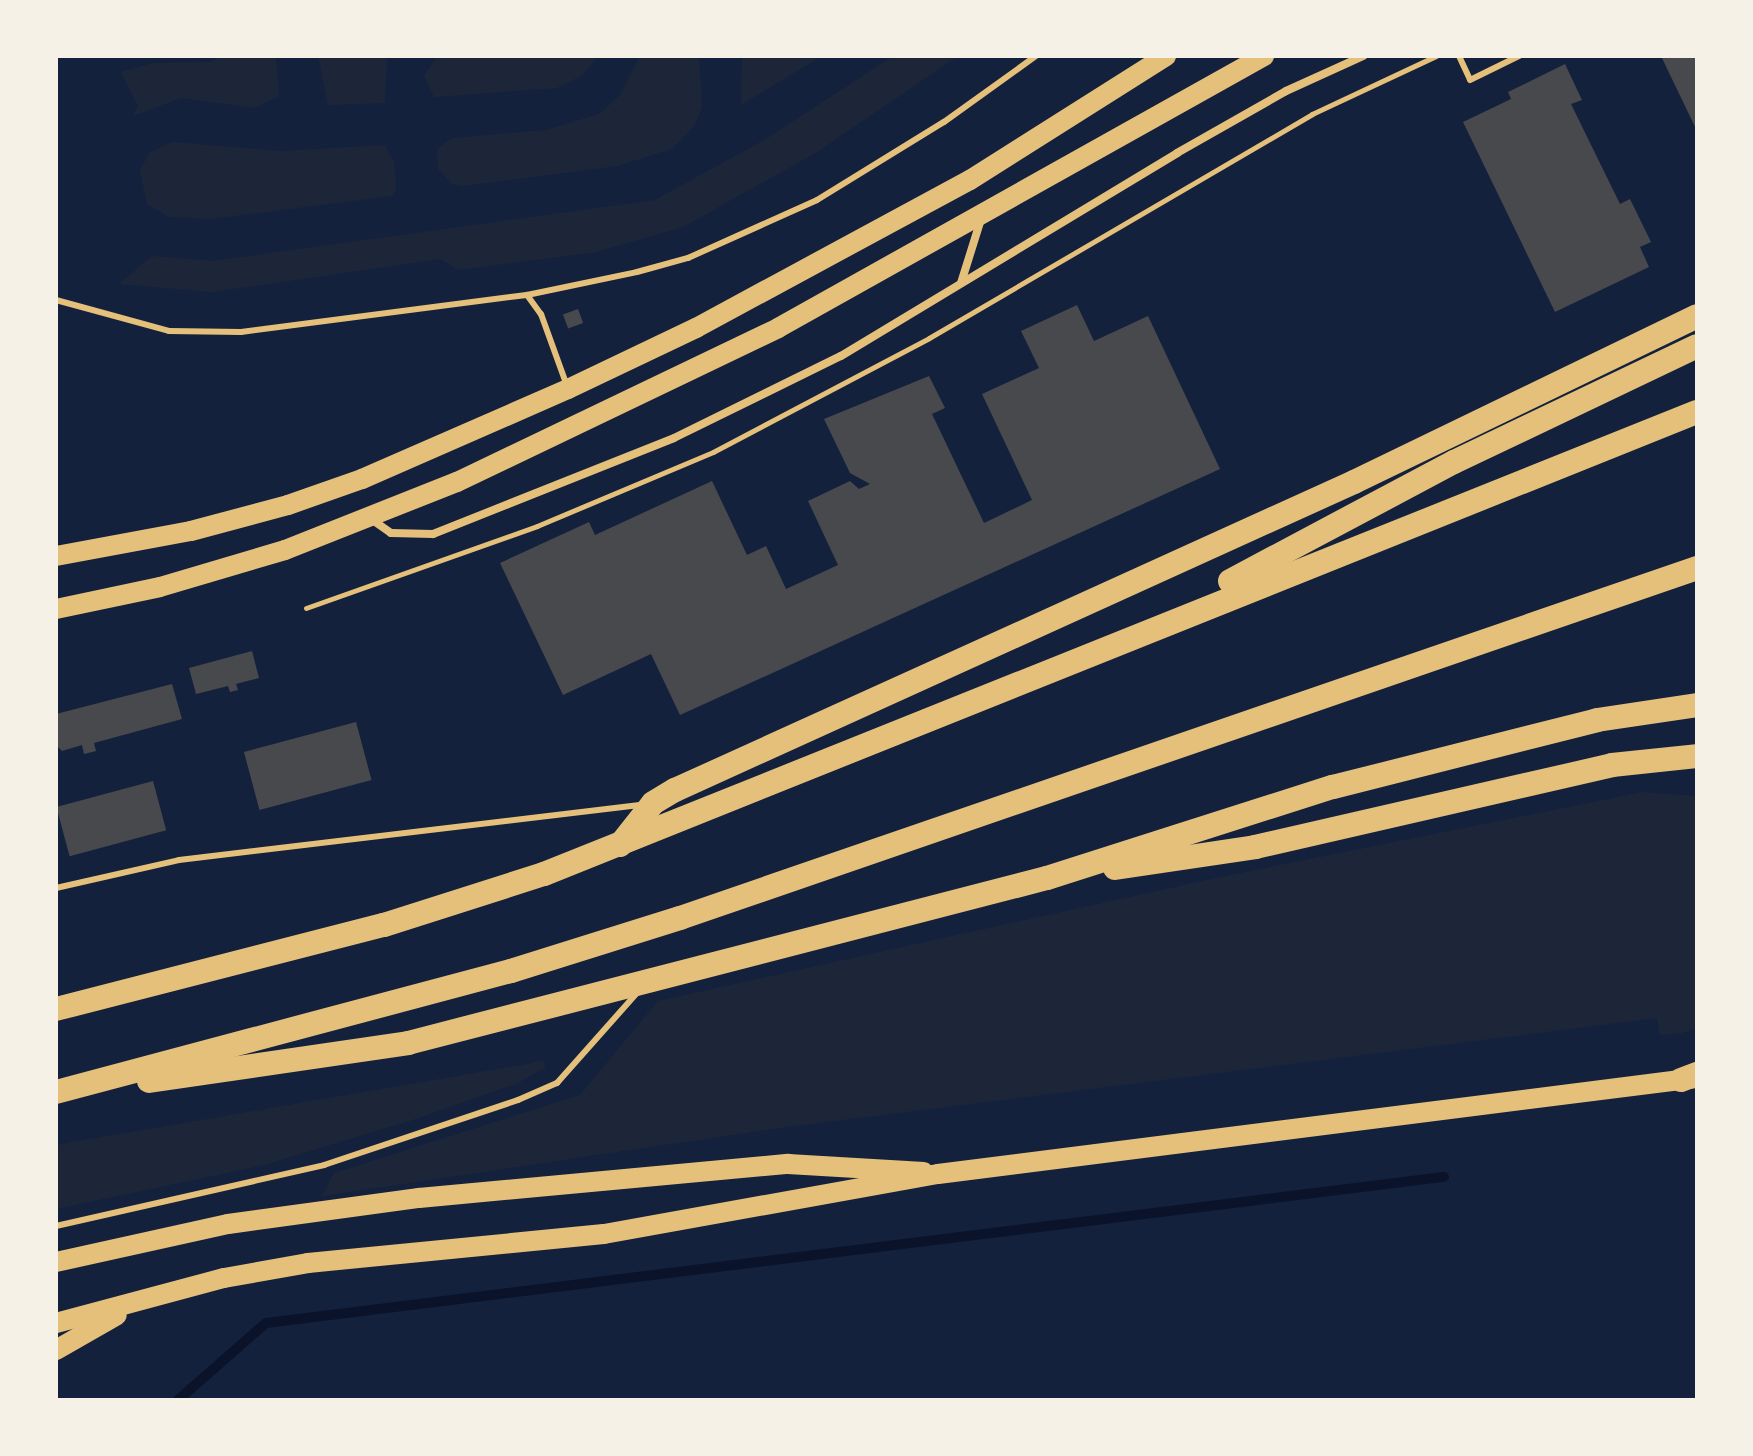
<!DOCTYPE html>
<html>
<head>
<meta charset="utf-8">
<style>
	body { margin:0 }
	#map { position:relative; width:1753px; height:1456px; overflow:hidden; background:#14213d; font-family:"Asap Condensed",sans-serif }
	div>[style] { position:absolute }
	.green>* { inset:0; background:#1d2539 }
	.stream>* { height:10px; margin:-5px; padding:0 5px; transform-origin:5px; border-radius:5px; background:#0b132b }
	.building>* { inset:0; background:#48494c; transform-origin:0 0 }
	.path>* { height:5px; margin:-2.5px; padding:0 2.5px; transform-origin:2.5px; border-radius:2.5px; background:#e5c07b }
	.service>* { height:6px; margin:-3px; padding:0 3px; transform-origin:3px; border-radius:3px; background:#e5c07b }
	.minor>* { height:8px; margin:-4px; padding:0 4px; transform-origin:4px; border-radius:4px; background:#e5c07b }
	.primary>* { height:20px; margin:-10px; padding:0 10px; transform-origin:10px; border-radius:10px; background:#e5c07b }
	.motorway>* { height:24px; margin:-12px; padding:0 12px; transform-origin:12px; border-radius:12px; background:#e5c07b }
	span { translate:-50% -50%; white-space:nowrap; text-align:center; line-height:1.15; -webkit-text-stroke:7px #f6f1e7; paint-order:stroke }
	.frame { position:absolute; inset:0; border:58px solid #f6f1e7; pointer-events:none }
</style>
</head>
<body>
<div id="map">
	<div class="green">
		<div style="clip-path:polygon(220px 56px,276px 56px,279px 96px,255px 108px,181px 98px,133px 116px,138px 106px,121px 72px,153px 63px,211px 62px)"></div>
		<div style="clip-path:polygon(318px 56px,387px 56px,385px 103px,328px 105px)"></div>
		<div style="clip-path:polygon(437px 56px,598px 56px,583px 75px,557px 88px,434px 97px,424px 76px)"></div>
		<div style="clip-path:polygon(640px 56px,699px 56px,702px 107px,695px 125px,672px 149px,617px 166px,463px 186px,452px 184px,438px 169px,437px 149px,452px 138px,546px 130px,599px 114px,620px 95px)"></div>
		<div style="clip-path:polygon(742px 56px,815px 56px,819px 58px,741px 105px)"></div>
		<div style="clip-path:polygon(893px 56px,958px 56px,814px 154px,683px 227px,596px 252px,458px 270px,440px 259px,212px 292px,119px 284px,152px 256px,213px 261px,655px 200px,766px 139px)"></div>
		<div style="clip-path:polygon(172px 142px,280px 151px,385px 145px,394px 162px,396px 189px,392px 196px,210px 219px,169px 217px,147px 204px,140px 171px,149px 153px)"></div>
		<div style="clip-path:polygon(1643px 792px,1697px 796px,1697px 1028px,1682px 1033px,1660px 1035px,1657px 1018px,786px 1127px,322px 1196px,334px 1173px,580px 1095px,658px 1001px,1211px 879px)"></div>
		<div style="clip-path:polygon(544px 1061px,545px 1068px,518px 1083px,413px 1120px,264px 1165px,56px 1209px,56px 1145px)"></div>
	</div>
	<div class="stream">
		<div style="left:178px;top:1400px;width:117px;rotate:-41.2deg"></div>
		<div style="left:266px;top:1323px;width:1187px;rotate:-7.07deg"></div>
	</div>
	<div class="building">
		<div style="clip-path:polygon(1661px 56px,1697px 56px,1697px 131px)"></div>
		<div style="clip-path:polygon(1565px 64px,1582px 100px,1571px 104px,1620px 204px,1630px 199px,1651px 242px,1640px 247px,1649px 267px,1555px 312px,1463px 122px,1511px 99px,1508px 92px)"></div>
		<div style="clip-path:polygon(1077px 305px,1094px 341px,1148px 316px,1220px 469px,680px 715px,651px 654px,563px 695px,500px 563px,589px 522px,595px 535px,712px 481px,747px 555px,766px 546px,786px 589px,838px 565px,808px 501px,850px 481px,859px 489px,870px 484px,850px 473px,824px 419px,929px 376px,945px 408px,932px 414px,984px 523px,1032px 500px,982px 394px,1039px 368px,1021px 331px)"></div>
		<div style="left:578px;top:309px;width:15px;height:16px;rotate:70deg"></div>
		<div style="clip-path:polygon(252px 651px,259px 678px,236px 684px,238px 690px,230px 692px,228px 686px,196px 694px,189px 668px)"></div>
		<div style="clip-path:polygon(172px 684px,182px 719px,94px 743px,96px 751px,84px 754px,82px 745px,62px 751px,56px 745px,56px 714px)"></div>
		<div style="left:356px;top:722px;width:60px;height:116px;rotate:75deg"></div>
		<div style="left:153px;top:781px;width:51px;height:100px;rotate:75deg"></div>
	</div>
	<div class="path">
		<div style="left:306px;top:608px;width:245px;rotate:-19.5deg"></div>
		<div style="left:537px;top:526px;width:191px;rotate:-22.8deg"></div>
		<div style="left:713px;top:452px;width:244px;rotate:-27.8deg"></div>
		<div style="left:929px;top:338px;width:444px;rotate:-30.3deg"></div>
		<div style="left:1312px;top:114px;width:137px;rotate:-25.1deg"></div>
	</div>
	<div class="service">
		<div style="left:1459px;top:56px;width:26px;rotate:65deg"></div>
		<div style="left:1470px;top:80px;width:55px;rotate:-26.1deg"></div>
		<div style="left:527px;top:295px;width:24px;rotate:54deg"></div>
		<div style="left:541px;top:314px;width:77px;rotate:70.1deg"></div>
		<div style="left:56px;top:300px;width:117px;rotate:15.3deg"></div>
		<div style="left:169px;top:331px;width:72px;rotate:0.8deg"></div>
		<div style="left:241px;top:332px;width:288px;rotate:-7.4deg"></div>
		<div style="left:527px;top:295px;width:112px;rotate:-11.8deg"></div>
		<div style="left:637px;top:272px;width:53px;rotate:-15.4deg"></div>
		<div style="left:688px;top:258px;width:141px;rotate:-24.2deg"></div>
		<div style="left:817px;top:200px;width:149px;rotate:-31.6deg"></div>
		<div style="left:944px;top:122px;width:113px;rotate:-35.7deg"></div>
		<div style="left:56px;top:888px;width:126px;rotate:-12.8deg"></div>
		<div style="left:179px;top:860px;width:466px;rotate:-6.8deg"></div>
		<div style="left:56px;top:1226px;width:275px;rotate:-12.8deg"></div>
		<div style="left:324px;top:1165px;width:205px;rotate:-18.5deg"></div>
		<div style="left:518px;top:1100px;width:43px;rotate:-23.6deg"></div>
		<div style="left:557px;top:1083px;width:120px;rotate:-48.4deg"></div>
	</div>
	<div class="minor">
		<div style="left:961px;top:283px;width:67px;rotate:-72.6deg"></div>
		<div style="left:371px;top:519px;width:24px;rotate:35deg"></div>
		<div style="left:391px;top:533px;width:42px;rotate:1.4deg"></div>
		<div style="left:433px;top:534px;width:259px;rotate:-21.7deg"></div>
		<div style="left:674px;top:438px;width:186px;rotate:-26.2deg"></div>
		<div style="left:841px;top:356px;width:393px;rotate:-31.1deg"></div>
		<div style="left:1177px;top:153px;width:125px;rotate:-29.6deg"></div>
		<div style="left:1286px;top:91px;width:85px;rotate:-24.4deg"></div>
	</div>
	<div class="primary">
		<div style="left:56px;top:556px;width:137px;rotate:-10.5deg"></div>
		<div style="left:191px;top:531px;width:100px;rotate:-15deg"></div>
		<div style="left:288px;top:505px;width:78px;rotate:-19.4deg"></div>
		<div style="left:362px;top:479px;width:225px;rotate:-23.6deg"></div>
		<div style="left:568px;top:389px;width:142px;rotate:-25.5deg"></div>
		<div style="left:696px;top:328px;width:311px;rotate:-28.4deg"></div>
		<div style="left:970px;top:180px;width:232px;rotate:-32.3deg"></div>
		<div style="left:56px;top:609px;width:106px;rotate:-11.9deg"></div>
		<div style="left:160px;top:587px;width:130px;rotate:-16.5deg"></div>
		<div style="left:285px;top:550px;width:185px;rotate:-21.6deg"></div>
		<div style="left:457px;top:482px;width:356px;rotate:-25.6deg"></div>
		<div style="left:778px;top:328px;width:557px;rotate:-29.23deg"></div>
		<div style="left:56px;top:1262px;width:176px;rotate:-12.5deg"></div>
		<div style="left:228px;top:1224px;width:193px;rotate:-7.8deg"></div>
		<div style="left:419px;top:1198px;width:371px;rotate:-5.3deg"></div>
		<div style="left:788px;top:1164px;width:136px;rotate:3.4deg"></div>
		<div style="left:56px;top:1323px;width:174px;rotate:-15deg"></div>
		<div style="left:224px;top:1278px;width:85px;rotate:-10.1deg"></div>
		<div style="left:308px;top:1263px;width:297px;rotate:-5.6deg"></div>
		<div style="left:604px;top:1234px;width:339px;rotate:-10.2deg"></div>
		<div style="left:938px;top:1174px;width:764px;rotate:-7.22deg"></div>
		<div style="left:56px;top:1350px;width:70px;rotate:-29.8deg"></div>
	</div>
	<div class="motorway">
		<div style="left:1230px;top:581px;width:254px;rotate:-28deg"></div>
		<div style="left:1454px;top:462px;width:269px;rotate:-25.5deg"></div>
		<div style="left:620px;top:845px;width:53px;rotate:-51.8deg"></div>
		<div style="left:653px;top:803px;width:26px;rotate:-31deg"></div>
		<div style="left:675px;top:790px;width:746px;rotate:-24.4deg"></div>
		<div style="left:1354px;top:482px;width:381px;rotate:-25.8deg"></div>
		<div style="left:1115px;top:868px;width:142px;rotate:-8.5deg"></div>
		<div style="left:1255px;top:847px;width:366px;rotate:-12.9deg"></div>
		<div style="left:1612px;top:765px;width:85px;rotate:-6deg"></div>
		<div style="left:56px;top:1009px;width:339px;rotate:-14.4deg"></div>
		<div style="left:384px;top:925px;width:168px;rotate:-17.7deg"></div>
		<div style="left:544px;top:874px;width:1242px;rotate:-21.84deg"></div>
		<div style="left:1681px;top:1080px;width:17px;rotate:-21deg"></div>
		<div style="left:149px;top:1081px;width:262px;rotate:-8.3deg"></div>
		<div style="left:408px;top:1043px;width:660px;rotate:-14.48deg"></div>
		<div style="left:1047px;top:878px;width:300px;rotate:-17.7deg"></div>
		<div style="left:1333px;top:787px;width:272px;rotate:-14.2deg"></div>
		<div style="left:1597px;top:720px;width:101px;rotate:-8.5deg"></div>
		<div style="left:56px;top:1092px;width:471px;rotate:-14.9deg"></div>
		<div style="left:511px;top:971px;width:177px;rotate:-17.4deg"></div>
		<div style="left:680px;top:918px;width:1076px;rotate:-18.99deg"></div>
	</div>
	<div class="frame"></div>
</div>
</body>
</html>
